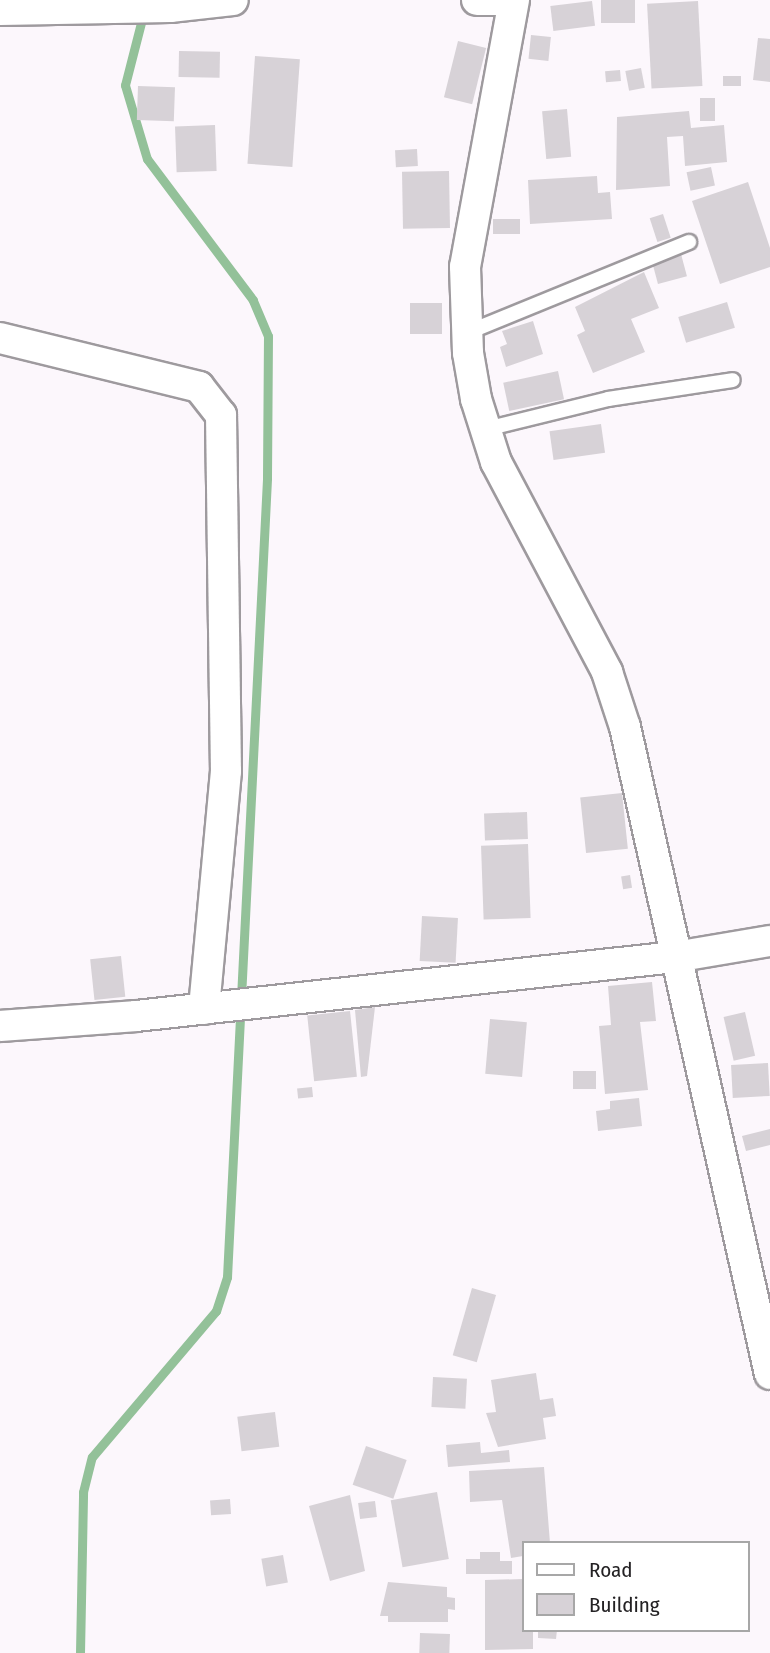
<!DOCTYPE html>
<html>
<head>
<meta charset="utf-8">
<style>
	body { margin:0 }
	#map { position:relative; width:770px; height:1653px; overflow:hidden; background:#fcf7fc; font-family:"Fira Sans Condensed",sans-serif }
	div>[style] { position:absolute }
	.stream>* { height:9px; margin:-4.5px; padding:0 4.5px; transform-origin:4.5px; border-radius:4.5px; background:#93c199 }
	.building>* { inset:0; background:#d7d2d7; transform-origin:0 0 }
	.roads { filter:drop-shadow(2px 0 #9e9a9e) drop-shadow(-2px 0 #9e9a9e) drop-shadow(0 2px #9e9a9e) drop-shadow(0 -2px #9e9a9e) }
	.service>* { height:14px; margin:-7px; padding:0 7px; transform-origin:7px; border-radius:7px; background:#fff }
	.minor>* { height:30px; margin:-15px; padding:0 15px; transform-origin:15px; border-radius:15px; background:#fff }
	span { translate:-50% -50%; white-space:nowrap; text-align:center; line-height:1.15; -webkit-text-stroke:5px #fff; paint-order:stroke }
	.legend { position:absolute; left:522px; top:1541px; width:228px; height:91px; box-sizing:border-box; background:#fff; border:2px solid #a7a7a7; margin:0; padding:9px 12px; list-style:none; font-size:21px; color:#242224 }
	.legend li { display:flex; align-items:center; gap:14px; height:35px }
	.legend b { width:35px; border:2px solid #a7a7a7 }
</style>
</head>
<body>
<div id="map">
	<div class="stream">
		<div style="left:80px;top:1653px;width:161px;rotate:-88.9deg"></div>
		<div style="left:83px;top:1492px;width:36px;rotate:-76deg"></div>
		<div style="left:92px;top:1457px;width:192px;rotate:-49.7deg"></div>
		<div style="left:216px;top:1311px;width:36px;rotate:-72deg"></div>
		<div style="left:227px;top:1277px;width:800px;rotate:-87.13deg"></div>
		<div style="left:267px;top:478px;width:142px;rotate:-89.6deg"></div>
		<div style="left:268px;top:336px;width:39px;rotate:-113deg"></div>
		<div style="left:253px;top:300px;width:176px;rotate:-126.9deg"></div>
		<div style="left:147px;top:159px;width:77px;rotate:-106.6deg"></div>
		<div style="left:125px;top:85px;width:76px;rotate:-75.6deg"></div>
	</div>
	<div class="building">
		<div style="left:601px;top:0;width:34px;height:23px"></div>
		<div style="left:592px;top:1px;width:25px;height:42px;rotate:83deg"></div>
		<div style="left:698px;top:1px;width:85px;height:51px;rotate:87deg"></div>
		<div style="left:531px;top:35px;width:20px;height:24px;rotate:6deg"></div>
		<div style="clip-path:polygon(758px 38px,770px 39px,770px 82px,753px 80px)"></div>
		<div style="left:458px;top:41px;width:29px;height:58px;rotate:14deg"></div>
		<div style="left:179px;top:51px;width:41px;height:26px;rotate:1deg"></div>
		<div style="left:255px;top:56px;width:45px;height:108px;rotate:4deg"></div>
		<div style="left:641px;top:68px;width:20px;height:16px;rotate:79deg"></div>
		<div style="left:620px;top:70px;width:11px;height:15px;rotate:85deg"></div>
		<div style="left:723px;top:76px;width:18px;height:10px"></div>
		<div style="left:138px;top:86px;width:37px;height:34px;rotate:2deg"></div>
		<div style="left:700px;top:98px;width:15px;height:23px"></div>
		<div style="left:567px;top:109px;width:48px;height:25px;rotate:85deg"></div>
		<div style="clip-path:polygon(689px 111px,691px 128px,724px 125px,727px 162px,685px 166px,683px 136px,667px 137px,670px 186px,616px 190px,617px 117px)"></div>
		<div style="left:215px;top:125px;width:46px;height:40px;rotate:88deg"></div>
		<div style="left:417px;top:149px;width:17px;height:22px;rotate:87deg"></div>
		<div style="left:711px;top:167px;width:19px;height:25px;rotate:78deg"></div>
		<div style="left:449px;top:171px;width:57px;height:47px;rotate:89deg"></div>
		<div style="clip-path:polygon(597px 176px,598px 193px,610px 192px,612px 219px,530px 224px,528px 180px)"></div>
		<div style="clip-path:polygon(748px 182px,770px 248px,770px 267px,720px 284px,692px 201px)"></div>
		<div style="left:663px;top:214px;width:25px;height:14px;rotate:72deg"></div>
		<div style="left:520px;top:219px;width:15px;height:27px;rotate:90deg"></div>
		<div style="left:681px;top:254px;width:23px;height:30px;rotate:75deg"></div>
		<div style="clip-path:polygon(644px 272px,659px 308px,631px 319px,645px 352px,593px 373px,577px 335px,585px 331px,575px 307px)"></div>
		<div style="left:727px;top:302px;width:27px;height:51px;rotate:73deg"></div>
		<div style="left:442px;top:303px;width:31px;height:32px;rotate:90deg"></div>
		<div style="clip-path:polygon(533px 321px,543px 354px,506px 367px,500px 347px,507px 344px,502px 331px)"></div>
		<div style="left:558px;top:371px;width:29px;height:56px;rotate:78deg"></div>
		<div style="left:601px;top:424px;width:29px;height:52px;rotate:82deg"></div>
		<div style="left:622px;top:793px;width:56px;height:42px;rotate:84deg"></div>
		<div style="left:527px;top:812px;width:27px;height:43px;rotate:88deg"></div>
		<div style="left:528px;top:844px;width:74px;height:47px;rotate:88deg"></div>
		<div style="left:630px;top:875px;width:13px;height:9px;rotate:81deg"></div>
		<div style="left:422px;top:916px;width:36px;height:45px;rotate:3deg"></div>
		<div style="left:121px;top:956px;width:41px;height:31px;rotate:84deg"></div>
		<div style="clip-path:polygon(652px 982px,656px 1021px,640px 1022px,648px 1090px,605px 1094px,599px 1026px,611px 1025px,608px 986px)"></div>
		<div style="clip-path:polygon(375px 1007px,367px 1076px,361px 1077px,355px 1010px)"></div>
		<div style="left:350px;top:1011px;width:66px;height:43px;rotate:84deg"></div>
		<div style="left:745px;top:1012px;width:45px;height:22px;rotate:77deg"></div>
		<div style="left:490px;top:1019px;width:37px;height:55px;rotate:5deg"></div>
		<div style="left:768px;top:1063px;width:33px;height:37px;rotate:87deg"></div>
		<div style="left:596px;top:1071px;width:18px;height:23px;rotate:90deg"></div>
		<div style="left:312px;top:1087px;width:10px;height:15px;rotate:84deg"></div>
		<div style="clip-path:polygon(639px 1098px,642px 1126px,598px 1131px,596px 1111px,610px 1109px,610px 1101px)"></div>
		<div style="clip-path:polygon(770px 1129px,770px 1145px,746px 1151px,742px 1136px)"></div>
		<div style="left:472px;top:1288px;width:25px;height:70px;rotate:16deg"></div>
		<div style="clip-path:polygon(536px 1373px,540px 1400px,553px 1398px,556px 1416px,543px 1418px,546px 1439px,498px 1447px,486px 1413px,496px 1412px,491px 1380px)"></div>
		<div style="left:433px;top:1377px;width:34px;height:30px;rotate:3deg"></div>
		<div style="left:275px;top:1412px;width:35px;height:38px;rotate:83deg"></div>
		<div style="clip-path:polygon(480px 1442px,481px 1453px,509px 1450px,510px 1462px,448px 1467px,446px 1445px)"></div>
		<div style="left:366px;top:1446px;width:43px;height:41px;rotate:19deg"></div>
		<div style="clip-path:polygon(544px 1467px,550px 1543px,523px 1543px,523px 1556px,511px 1558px,502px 1500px,470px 1502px,469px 1471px)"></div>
		<div style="left:437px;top:1492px;width:68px;height:47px;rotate:80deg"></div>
		<div style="clip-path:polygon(350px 1495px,365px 1571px,330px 1581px,309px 1506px)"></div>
		<div style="left:230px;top:1499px;width:15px;height:20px;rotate:86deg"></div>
		<div style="left:375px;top:1501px;width:16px;height:17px;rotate:83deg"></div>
		<div style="clip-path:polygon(480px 1552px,500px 1552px,500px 1561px,512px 1561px,512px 1574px,466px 1574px,466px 1559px,480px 1559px)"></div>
		<div style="left:283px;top:1555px;width:28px;height:22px;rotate:80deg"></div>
		<div style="clip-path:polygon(523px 1579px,523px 1630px,533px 1630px,533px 1649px,485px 1650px,485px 1580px)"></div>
		<div style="clip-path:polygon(388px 1582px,447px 1587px,447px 1597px,455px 1598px,455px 1610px,448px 1609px,448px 1622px,388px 1622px,388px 1616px,380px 1616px)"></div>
		<div style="clip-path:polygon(538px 1630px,557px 1630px,556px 1639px,538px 1638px)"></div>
		<div style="left:420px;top:1633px;width:30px;height:20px;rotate:2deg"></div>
	</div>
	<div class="roads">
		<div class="service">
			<div style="left:466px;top:333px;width:241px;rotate:-22.2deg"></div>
			<div style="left:486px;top:429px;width:126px;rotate:-13.8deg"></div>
			<div style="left:608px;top:399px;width:126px;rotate:-8.6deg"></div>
		</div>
		<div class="minor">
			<div style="left:477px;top:0;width:26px"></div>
			<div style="left:514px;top:0;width:271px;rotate:100.4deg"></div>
			<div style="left:465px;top:267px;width:86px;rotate:88deg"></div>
			<div style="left:468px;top:353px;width:47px;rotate:80.1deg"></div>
			<div style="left:476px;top:399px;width:66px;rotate:72.4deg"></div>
			<div style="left:496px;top:462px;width:238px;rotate:62.1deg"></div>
			<div style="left:607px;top:672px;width:58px;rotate:71.9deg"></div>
			<div style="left:625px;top:727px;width:663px;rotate:77.37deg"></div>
			<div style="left:0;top:10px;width:170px;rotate:-1deg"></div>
			<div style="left:170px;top:7px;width:63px;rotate:-6.3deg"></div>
			<div style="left:0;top:338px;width:205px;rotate:13.8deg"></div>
			<div style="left:199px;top:387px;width:36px;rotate:52deg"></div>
			<div style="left:221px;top:415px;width:356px;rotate:89.2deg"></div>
			<div style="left:226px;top:771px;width:239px;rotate:95.3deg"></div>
			<div style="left:0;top:1026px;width:136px;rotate:-4.2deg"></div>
			<div style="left:136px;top:1016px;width:542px;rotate:-6.25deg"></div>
			<div style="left:675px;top:957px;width:96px;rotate:-9.6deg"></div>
		</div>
	</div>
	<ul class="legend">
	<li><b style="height:9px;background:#fff"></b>Road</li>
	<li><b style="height:19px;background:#d7d2d7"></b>Building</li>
	</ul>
</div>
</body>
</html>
